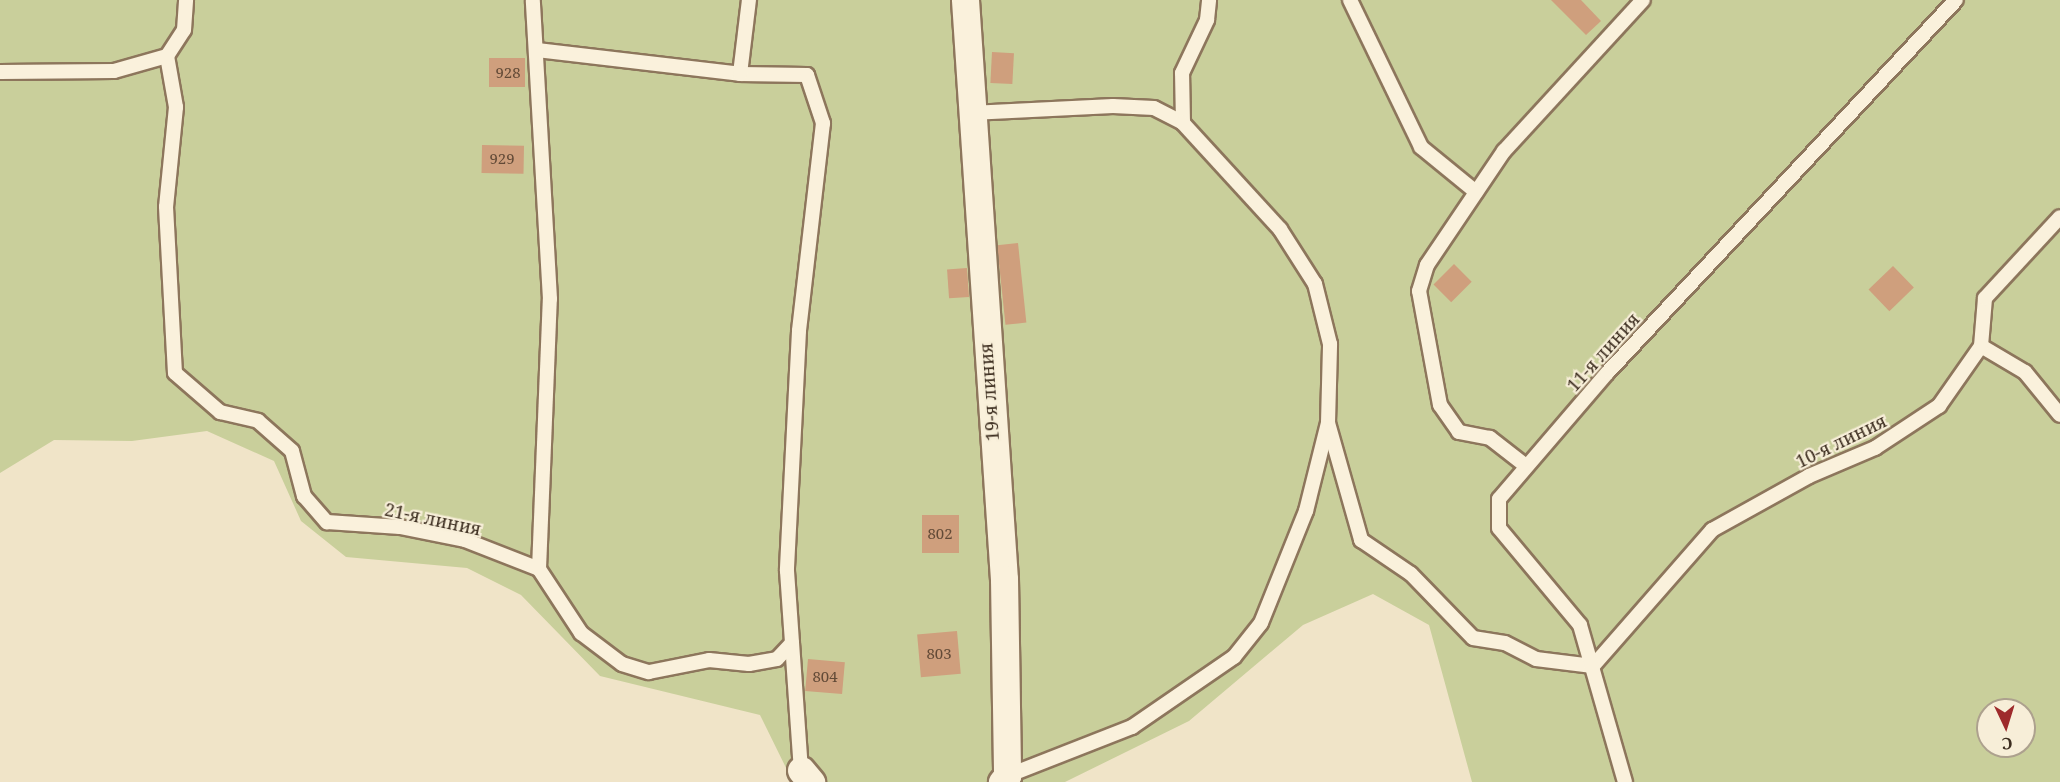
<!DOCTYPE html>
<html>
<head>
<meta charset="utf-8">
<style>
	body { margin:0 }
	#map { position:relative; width:2060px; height:782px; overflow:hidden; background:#f0e4c8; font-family:"Noto Serif",serif }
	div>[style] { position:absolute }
	.green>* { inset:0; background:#c9cf9b }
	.building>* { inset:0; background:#cf9f7d; transform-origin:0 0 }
	.roads { filter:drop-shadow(2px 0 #8d765c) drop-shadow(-2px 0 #8d765c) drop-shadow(0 2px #8d765c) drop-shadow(0 -2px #8d765c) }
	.lane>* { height:14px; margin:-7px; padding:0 7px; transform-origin:7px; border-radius:7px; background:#faf1dc }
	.street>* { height:27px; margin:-13.5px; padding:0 13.5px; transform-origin:13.5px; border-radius:13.5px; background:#faf1dc }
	span { translate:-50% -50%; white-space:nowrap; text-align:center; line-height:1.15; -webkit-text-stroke:4.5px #f7eed8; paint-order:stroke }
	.number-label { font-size:15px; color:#624a37 }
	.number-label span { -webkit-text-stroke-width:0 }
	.street-label { font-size:18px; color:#3d2e20 }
	.north { position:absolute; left:1976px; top:698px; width:60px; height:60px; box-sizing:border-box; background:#f7eed8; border:2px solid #ada18e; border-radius:50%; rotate:176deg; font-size:16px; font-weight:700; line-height:24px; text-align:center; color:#3d2e20 }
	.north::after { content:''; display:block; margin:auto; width:21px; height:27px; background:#9e2a2b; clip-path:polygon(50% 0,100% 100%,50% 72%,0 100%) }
</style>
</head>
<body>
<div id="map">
	<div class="green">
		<div style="clip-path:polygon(evenodd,0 0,2060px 0,2060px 782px,1472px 782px,1429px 625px,1373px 594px,1303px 625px,1189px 721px,1065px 782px,793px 782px,760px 715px,600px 676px,521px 595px,467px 568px,346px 557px,301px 521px,274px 461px,207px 431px,132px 441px,54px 440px,0 473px,0 0,1988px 710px,2024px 710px,2024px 746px,1988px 746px,1988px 710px)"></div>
	</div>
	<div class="building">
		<div style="clip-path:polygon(1551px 0,1581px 0,1601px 21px,1586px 35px)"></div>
		<div style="left:992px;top:52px;width:22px;height:31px;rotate:3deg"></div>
		<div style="left:489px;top:58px;width:36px;height:29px"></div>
		<div style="left:482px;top:145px;width:42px;height:28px;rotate:1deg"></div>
		<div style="left:1018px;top:243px;width:80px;height:21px;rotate:84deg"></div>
		<div style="left:1454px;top:264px;width:25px;height:29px;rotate:45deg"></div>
		<div style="left:1893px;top:266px;width:30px;height:34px;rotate:46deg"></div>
		<div style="left:967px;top:268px;width:29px;height:20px;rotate:86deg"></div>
		<div style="left:922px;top:515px;width:37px;height:38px"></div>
		<div style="left:957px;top:631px;width:43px;height:40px;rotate:85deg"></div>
		<div style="left:808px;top:659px;width:37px;height:32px;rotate:5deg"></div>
	</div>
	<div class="roads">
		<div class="lane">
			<div style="left:1350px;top:0;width:163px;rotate:64.2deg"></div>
			<div style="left:1421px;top:147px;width:71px;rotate:39.3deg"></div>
			<div style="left:537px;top:50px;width:204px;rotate:6.7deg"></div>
			<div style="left:740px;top:74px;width:67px;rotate:0.9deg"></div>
			<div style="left:807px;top:75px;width:51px;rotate:71.6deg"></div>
			<div style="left:823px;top:123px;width:209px;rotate:96.6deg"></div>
			<div style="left:799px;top:331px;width:240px;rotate:92.9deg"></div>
			<div style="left:787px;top:571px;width:199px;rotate:86deg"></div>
			<div style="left:167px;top:56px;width:52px;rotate:80deg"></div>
			<div style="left:176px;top:107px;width:100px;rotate:95.7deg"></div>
			<div style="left:166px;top:207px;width:166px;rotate:86.9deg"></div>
			<div style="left:175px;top:373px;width:60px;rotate:40.9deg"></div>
			<div style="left:220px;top:412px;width:39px;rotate:13deg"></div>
			<div style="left:258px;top:421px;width:45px;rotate:41.4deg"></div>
			<div style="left:292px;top:451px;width:47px;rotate:75.1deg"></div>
			<div style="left:304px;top:496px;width:35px;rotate:49deg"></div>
			<div style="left:327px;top:522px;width:73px;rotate:3.9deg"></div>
			<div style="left:400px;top:527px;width:66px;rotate:11.3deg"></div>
			<div style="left:465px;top:540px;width:79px;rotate:21.4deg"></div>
			<div style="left:539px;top:569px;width:270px;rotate:-87.7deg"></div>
			<div style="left:550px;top:299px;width:299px;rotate:-93.3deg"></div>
			<div style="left:0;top:72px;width:114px;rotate:-0.5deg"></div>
			<div style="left:114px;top:71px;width:55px;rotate:-15.8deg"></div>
			<div style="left:167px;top:56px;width:31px;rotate:-57deg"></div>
			<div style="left:184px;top:30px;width:30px;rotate:-86deg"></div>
			<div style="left:740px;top:74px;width:75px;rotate:-83.1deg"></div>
			<div style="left:971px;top:113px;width:142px;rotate:-2.8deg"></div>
			<div style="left:1113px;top:106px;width:41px;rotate:2.8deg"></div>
			<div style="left:1154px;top:108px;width:33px;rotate:27deg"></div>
			<div style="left:1183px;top:123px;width:50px;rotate:-91.1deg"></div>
			<div style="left:1182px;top:73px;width:59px;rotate:-64.7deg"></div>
			<div style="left:1207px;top:20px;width:20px;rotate:-84deg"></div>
			<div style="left:1981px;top:346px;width:51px;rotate:30.6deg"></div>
			<div style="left:2025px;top:372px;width:55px;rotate:50.9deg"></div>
			<div style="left:1328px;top:423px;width:122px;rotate:74.2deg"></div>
			<div style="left:1361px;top:540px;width:60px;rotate:34.2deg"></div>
			<div style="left:1411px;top:574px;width:89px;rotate:45.9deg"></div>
			<div style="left:1473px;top:638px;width:32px;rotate:9deg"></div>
			<div style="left:1505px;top:643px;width:35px;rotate:27deg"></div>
			<div style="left:1536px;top:659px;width:57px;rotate:7deg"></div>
			<div style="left:1593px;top:666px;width:181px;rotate:-48.8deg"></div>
			<div style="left:1712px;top:530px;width:111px;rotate:-29.1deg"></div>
			<div style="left:1809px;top:476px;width:72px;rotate:-23deg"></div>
			<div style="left:1875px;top:448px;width:77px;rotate:-33.3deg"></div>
			<div style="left:1939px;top:406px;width:73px;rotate:-55deg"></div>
			<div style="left:1981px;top:346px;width:48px;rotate:-85.2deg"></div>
			<div style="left:1985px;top:298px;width:110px;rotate:-47.2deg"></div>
			<div style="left:1526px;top:466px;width:46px;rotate:-142.1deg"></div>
			<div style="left:1490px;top:438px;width:32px;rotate:-169deg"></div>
			<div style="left:1459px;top:432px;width:33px;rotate:-125deg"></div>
			<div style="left:1440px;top:405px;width:116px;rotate:-100.4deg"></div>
			<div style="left:1419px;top:291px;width:27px;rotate:-73deg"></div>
			<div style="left:1427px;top:265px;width:138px;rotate:-56deg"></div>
			<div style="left:1504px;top:151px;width:205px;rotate:-47.4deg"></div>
			<div style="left:539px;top:569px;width:77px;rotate:56.7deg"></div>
			<div style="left:581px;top:633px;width:51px;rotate:37.1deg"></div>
			<div style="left:622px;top:664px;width:28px;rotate:17deg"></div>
			<div style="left:649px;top:672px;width:61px;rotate:-11.3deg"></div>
			<div style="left:709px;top:660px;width:40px;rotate:5.7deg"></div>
			<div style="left:749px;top:664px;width:28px;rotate:-10deg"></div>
			<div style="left:777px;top:659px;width:22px;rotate:-47deg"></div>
			<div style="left:1007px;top:776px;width:134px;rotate:-21.4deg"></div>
			<div style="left:1132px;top:727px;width:124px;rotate:-34.5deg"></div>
			<div style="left:1234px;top:657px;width:43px;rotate:-51.5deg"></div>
			<div style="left:1261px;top:623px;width:121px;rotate:-68.1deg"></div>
			<div style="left:1306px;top:511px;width:91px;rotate:-76deg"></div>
			<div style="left:1328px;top:423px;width:79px;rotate:-88.5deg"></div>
			<div style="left:1330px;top:344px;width:62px;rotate:-104deg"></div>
			<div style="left:1315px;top:284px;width:65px;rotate:-122.5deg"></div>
			<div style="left:1280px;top:229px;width:144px;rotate:-132.5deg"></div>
			<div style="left:1625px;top:782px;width:163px;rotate:-106deg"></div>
			<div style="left:1580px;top:625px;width:126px;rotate:-129.9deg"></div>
			<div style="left:1499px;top:528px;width:29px;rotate:-90deg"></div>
			<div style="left:1499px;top:499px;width:167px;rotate:-49.4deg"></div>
			<div style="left:1608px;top:372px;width:509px;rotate:-46.91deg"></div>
		</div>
		<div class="street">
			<div style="left:965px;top:0;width:580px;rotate:86.15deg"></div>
			<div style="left:1004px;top:579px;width:197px;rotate:89.1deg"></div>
			<div style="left:1007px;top:776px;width:8px;rotate:130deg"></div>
			<div style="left:801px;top:770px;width:16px;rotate:50deg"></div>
		</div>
	</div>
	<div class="number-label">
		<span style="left:508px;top:73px">928</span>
		<span style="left:502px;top:159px">929</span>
		<span style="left:940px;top:534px">802</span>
		<span style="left:939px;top:654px">803</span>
		<span style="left:825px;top:677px">804</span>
	</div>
	<div class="street-label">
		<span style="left:1603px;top:352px;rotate:-48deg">11-я линия</span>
		<span style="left:989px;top:392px;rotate:-94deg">19-я линия</span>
		<span style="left:1841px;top:441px;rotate:-26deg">10-я линия</span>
		<span style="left:433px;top:519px;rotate:12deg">21-я линия</span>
	</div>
	<div class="north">С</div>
</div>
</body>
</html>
